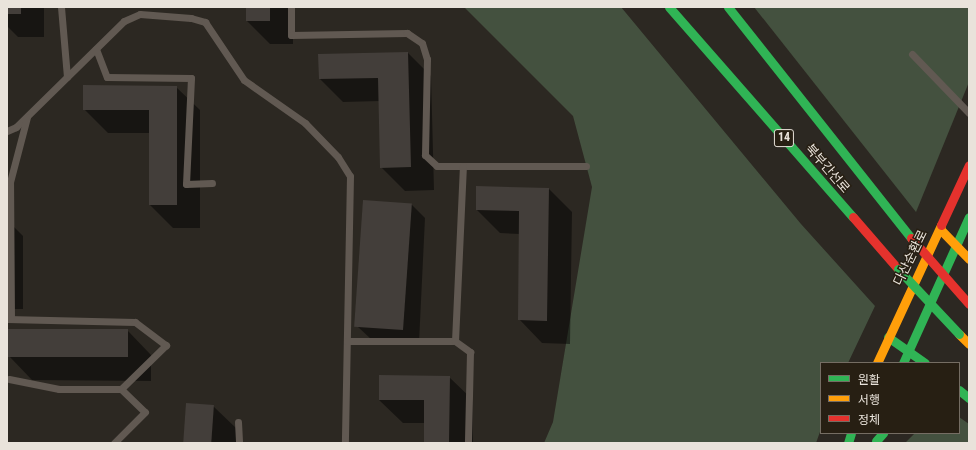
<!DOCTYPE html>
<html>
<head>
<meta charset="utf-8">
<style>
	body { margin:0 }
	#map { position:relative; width:976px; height:450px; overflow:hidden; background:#2c2822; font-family:"Roboto Condensed","Noto Sans KR",sans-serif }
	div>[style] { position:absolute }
	.green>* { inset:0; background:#44513f }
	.shadow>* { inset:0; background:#0007 }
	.building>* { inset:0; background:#433e3a; transform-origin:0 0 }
	.lane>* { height:7px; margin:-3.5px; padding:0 3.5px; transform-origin:3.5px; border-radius:3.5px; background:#615952 }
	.fast>* { height:9px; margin:-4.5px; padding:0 4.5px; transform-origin:4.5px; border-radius:4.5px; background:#30b455 }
	.slow>* { height:9px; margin:-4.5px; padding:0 4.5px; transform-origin:4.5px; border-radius:4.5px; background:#ff9f0a }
	.jam>* { height:9px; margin:-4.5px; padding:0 4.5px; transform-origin:4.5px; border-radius:4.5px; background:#e5322d }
	.fast-bridge>* { height:9px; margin:-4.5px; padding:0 4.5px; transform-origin:4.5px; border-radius:4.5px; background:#30b455 }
	.jam-bridge>* { height:9px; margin:-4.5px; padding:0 4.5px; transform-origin:4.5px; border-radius:4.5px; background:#e5322d }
	span { translate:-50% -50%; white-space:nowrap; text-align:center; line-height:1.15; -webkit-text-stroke:3px #271f13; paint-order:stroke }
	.shield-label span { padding:1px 3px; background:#271f13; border:1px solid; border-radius:3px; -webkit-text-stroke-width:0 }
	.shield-label { font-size:12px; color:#e9e3db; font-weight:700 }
	.street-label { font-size:13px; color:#e9e3db }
	.frame { position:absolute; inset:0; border:8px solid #e9e3db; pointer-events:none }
	.legend { position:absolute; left:820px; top:362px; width:140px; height:72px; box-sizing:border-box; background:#271f13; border:1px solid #756d63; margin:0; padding:5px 7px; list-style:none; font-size:12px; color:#e9e3db }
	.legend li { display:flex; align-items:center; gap:8px; height:20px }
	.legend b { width:20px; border:1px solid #756d63 }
</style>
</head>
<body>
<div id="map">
	<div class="green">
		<div style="clip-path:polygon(464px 7px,621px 7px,801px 224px,875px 306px,848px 363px,821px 363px,821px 429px,816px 443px,544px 443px,553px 422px,592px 187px,573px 116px)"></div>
		<div style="clip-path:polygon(754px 7px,969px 7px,969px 82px,916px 212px)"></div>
		<div style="clip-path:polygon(959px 417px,969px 424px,969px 443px,905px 443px,915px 433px,959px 433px)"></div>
	</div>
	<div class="shadow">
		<div style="clip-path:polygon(7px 7px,44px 7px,44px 37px,18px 37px,7px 26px)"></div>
		<div style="clip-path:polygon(247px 7px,293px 7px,293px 44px,270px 44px,247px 21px)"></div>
		<div style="clip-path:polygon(408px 53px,431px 76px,434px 190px,405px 191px,381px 167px,380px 101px,343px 102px,319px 78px)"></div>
		<div style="clip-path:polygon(176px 87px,200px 110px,200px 228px,173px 228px,150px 205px,150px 133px,108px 133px,84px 109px)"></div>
		<div style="clip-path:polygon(549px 189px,572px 212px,570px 344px,542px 343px,519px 319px,520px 234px,500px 233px,477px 210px)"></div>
		<div style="clip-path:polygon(411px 204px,425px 218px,419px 343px,372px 340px,357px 326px)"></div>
		<div style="clip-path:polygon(7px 220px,23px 236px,23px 309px,7px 309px)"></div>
		<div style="clip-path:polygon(128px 331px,151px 355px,151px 381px,32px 380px,9px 356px)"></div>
		<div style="clip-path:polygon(449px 377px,473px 400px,473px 443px,425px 443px,425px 423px,403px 423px,379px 400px)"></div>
		<div style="clip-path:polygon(213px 406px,237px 429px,236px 443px,185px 443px)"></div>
	</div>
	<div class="building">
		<div style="left:7px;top:7px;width:14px;height:7px"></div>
		<div style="left:246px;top:7px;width:24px;height:14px"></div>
		<div style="clip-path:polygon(408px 52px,411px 167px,380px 168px,378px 78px,319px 79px,318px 54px)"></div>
		<div style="clip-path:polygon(83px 85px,177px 86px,177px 205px,149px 205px,149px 110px,83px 110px)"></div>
		<div style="clip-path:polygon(476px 186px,549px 188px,547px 321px,518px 320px,519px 211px,476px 210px)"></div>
		<div style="left:363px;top:200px;width:49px;height:127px;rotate:4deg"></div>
		<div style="left:8px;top:329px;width:120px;height:28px"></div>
		<div style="clip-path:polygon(379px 375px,450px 376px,449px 443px,424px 443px,424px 400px,379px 400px)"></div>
		<div style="left:186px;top:403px;width:28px;height:40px;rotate:4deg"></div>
	</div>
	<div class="lane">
		<div style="left:61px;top:7px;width:70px;rotate:85.1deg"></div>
		<div style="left:291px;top:7px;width:28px;rotate:90deg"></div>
		<div style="left:291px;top:35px;width:116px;rotate:-1deg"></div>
		<div style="left:407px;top:33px;width:18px;rotate:34deg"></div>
		<div style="left:422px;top:43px;width:17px;rotate:73deg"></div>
		<div style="left:427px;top:59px;width:96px;rotate:91.2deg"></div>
		<div style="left:425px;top:155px;width:16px;rotate:43deg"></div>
		<div style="left:437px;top:166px;width:149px"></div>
		<div style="left:96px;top:49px;width:30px;rotate:69deg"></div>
		<div style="left:107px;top:77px;width:84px;rotate:0.7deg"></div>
		<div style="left:191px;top:78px;width:106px;rotate:92.7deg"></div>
		<div style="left:186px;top:184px;width:26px;rotate:-2deg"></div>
		<div style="left:912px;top:54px;width:82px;rotate:46deg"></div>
		<div style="left:7px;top:131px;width:10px;rotate:-24deg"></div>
		<div style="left:16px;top:127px;width:151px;rotate:-44.5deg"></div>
		<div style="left:124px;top:21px;width:17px;rotate:-24deg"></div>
		<div style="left:140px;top:14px;width:51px;rotate:4.5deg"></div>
		<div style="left:191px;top:18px;width:15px;rotate:16deg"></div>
		<div style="left:205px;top:22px;width:70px;rotate:56.1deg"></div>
		<div style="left:244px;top:80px;width:75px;rotate:35.2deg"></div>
		<div style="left:305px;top:123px;width:47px;rotate:45.9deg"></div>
		<div style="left:338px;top:157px;width:22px;rotate:58deg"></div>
		<div style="left:350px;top:176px;width:267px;rotate:91.1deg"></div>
		<div style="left:7px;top:319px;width:128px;rotate:1.3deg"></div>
		<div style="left:135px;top:322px;width:39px;rotate:37deg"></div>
		<div style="left:166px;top:345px;width:63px;rotate:135.6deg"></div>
		<div style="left:11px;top:319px;width:137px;rotate:-90.4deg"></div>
		<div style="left:10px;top:182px;width:67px;rotate:-75.3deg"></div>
		<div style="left:347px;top:341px;width:108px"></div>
		<div style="left:455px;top:341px;width:19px;rotate:36deg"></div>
		<div style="left:470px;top:352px;width:91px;rotate:91.3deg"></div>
		<div style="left:455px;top:341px;width:175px;rotate:-87.4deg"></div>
		<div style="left:9px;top:379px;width:51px;rotate:11.3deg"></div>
		<div style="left:59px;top:389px;width:62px"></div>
		<div style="left:121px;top:389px;width:33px;rotate:44deg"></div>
		<div style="left:145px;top:412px;width:44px;rotate:135deg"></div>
		<div style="left:238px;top:422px;width:21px;rotate:87deg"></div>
	</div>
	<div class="fast">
		<div style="left:669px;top:7px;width:279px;rotate:48.8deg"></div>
		<div style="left:728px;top:7px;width:295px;rotate:51.6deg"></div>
		<div style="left:888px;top:337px;width:45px;rotate:35.1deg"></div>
		<div style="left:903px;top:363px;width:160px;rotate:-65.7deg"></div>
		<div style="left:959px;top:390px;width:13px;rotate:39deg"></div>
		<div style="left:876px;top:441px;width:11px;rotate:-49deg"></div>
		<div style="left:848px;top:443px;width:10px;rotate:-73deg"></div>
	</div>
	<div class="slow">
		<div style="left:940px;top:229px;width:42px;rotate:46deg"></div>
		<div style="left:959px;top:334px;width:14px;rotate:45deg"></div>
		<div style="left:877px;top:363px;width:152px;rotate:-65.1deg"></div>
	</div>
	<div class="jam">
		<div style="left:853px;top:217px;width:69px;rotate:49.1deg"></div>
		<div style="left:941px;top:225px;width:66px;rotate:-65deg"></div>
	</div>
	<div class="fast-bridge">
		<div style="left:898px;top:269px;width:89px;rotate:46.8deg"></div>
	</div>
	<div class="jam-bridge">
		<div style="left:911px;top:238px;width:88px;rotate:48.7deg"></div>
	</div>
	<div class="shield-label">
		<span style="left:784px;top:138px">14</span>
	</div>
	<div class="street-label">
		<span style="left:827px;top:169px;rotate:49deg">북부간선로</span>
		<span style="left:911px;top:258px;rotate:-64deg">다산순환로</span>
	</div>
	<div class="frame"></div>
	<ul class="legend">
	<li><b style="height:5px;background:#30b455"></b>원활</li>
	<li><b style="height:5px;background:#ff9f0a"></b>서행</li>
	<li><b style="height:5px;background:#e5322d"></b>정체</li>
	</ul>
</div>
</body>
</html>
